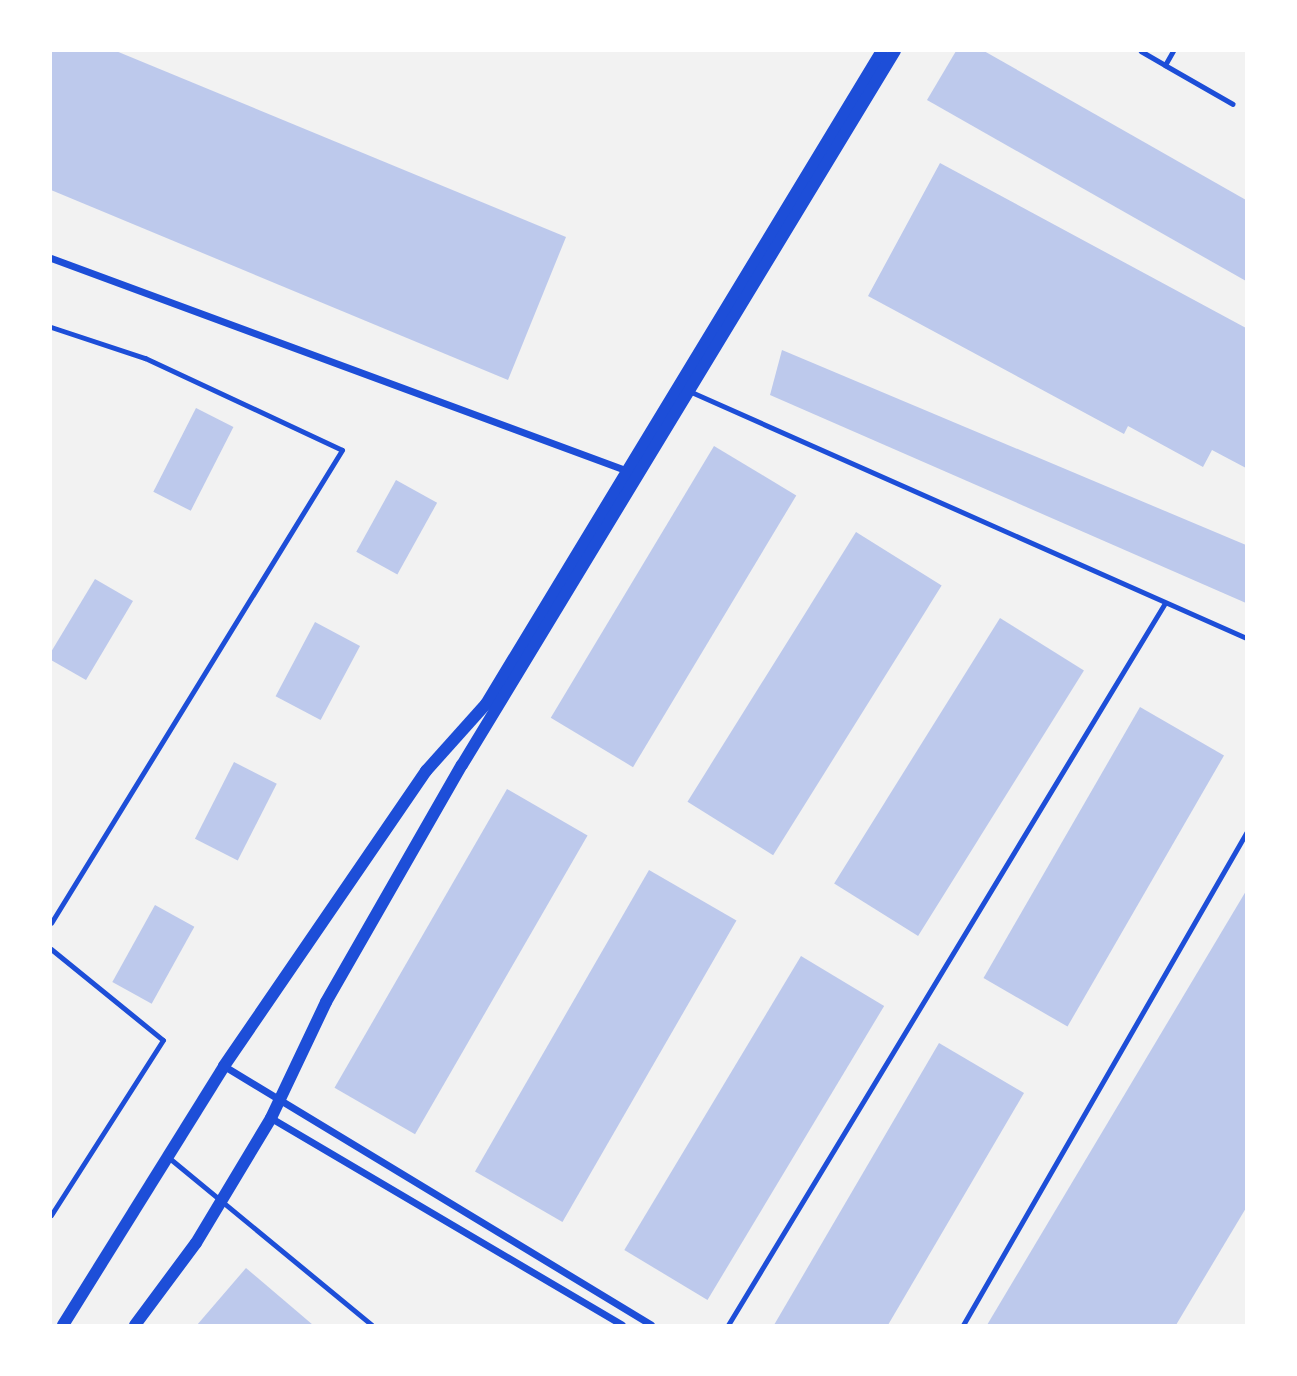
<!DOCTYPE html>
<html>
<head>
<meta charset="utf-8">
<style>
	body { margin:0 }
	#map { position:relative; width:1297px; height:1376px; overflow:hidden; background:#f2f2f2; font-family:"PT Sans Narrow",sans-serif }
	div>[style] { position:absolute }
	.building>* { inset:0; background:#bdc9ec; transform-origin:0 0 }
	.path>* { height:4.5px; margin:-2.25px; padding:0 2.25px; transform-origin:2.25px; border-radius:2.25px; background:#1d4ed8 }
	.service>* { height:5px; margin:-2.5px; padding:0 2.5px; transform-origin:2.5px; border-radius:2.5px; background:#1d4ed8 }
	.minor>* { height:7px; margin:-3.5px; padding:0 3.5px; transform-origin:3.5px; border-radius:3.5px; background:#1d4ed8 }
	.tertiary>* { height:12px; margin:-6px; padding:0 6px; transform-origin:6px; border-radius:6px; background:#1d4ed8 }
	span { translate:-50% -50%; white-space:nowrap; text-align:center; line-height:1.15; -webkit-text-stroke:7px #fff; paint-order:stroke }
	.frame { position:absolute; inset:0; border:52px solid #fff; pointer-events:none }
</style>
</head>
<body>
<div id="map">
	<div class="building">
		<div style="clip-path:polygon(51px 51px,116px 51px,566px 237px,508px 380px,51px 190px)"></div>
		<div style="clip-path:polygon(956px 51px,984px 51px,1246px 200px,1246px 281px,927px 100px)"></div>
		<div style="clip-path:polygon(940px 163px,1246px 328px,1246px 468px,1212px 450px,1203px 467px,1128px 426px,1124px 434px,868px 296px)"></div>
		<div style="clip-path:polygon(782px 350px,1246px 545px,1246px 603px,770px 395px)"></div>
		<div style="left:196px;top:408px;width:42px;height:94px;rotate:27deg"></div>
		<div style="left:714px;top:446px;width:96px;height:317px;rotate:31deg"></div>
		<div style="left:396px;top:480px;width:47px;height:82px;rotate:29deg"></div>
		<div style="left:856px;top:532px;width:101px;height:318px;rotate:32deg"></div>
		<div style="clip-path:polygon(95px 579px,133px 601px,86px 680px,51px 660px,51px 652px)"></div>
		<div style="left:1000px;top:618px;width:99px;height:313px;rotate:32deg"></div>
		<div style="left:315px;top:622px;width:51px;height:84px;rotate:28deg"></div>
		<div style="left:1140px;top:707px;width:97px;height:313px;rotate:30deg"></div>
		<div style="left:234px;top:762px;width:48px;height:86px;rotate:27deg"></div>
		<div style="left:507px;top:789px;width:93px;height:345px;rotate:30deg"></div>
		<div style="left:649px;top:870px;width:101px;height:348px;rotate:30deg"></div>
		<div style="clip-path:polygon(1246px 891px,1246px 1208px,1176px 1325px,987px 1325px)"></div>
		<div style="left:155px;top:905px;width:45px;height:88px;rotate:29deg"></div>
		<div style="left:801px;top:956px;width:97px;height:343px;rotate:31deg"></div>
		<div style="clip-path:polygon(939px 1043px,1024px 1093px,888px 1325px,774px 1325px)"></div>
		<div style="clip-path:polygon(246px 1268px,313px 1325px,197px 1325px)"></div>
	</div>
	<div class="path">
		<div style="left:1141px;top:51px;width:28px;rotate:30deg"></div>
		<div style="left:1165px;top:65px;width:16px;rotate:-60deg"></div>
		<div style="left:1165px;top:65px;width:78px;rotate:29.8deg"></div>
	</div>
	<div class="service">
		<div style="left:51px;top:327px;width:99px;rotate:18.3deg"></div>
		<div style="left:145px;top:358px;width:217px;rotate:25deg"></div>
		<div style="left:342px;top:450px;width:555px;rotate:121.6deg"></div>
		<div style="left:689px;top:391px;width:609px;rotate:23.91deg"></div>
		<div style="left:51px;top:949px;width:144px;rotate:39.1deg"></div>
		<div style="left:163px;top:1040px;width:208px;rotate:122.6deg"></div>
		<div style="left:168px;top:1157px;width:264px;rotate:39.5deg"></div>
		<div style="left:728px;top:1325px;width:844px;rotate:-58.82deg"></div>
		<div style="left:963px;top:1325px;width:568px;rotate:-60.09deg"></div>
	</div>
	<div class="minor">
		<div style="left:51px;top:258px;width:615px;rotate:20.26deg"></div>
		<div style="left:224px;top:1066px;width:499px;rotate:31.2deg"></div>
		<div style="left:271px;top:1118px;width:407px;rotate:30.5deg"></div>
	</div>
	<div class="tertiary">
		<div style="left:63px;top:1325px;width:305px;rotate:-58.1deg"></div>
		<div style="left:224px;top:1066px;width:358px;rotate:-55.6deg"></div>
		<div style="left:426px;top:771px;width:90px;rotate:-48.2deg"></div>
		<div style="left:486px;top:704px;width:764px;rotate:-58.77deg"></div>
		<div style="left:135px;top:1325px;width:102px;rotate:-53.4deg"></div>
		<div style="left:196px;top:1243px;width:146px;rotate:-59deg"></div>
		<div style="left:271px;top:1118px;width:128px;rotate:-64.6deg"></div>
		<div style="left:326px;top:1002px;width:273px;rotate:-60.2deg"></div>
		<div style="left:462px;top:765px;width:835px;rotate:-58.77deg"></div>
	</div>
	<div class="frame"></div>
</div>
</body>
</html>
